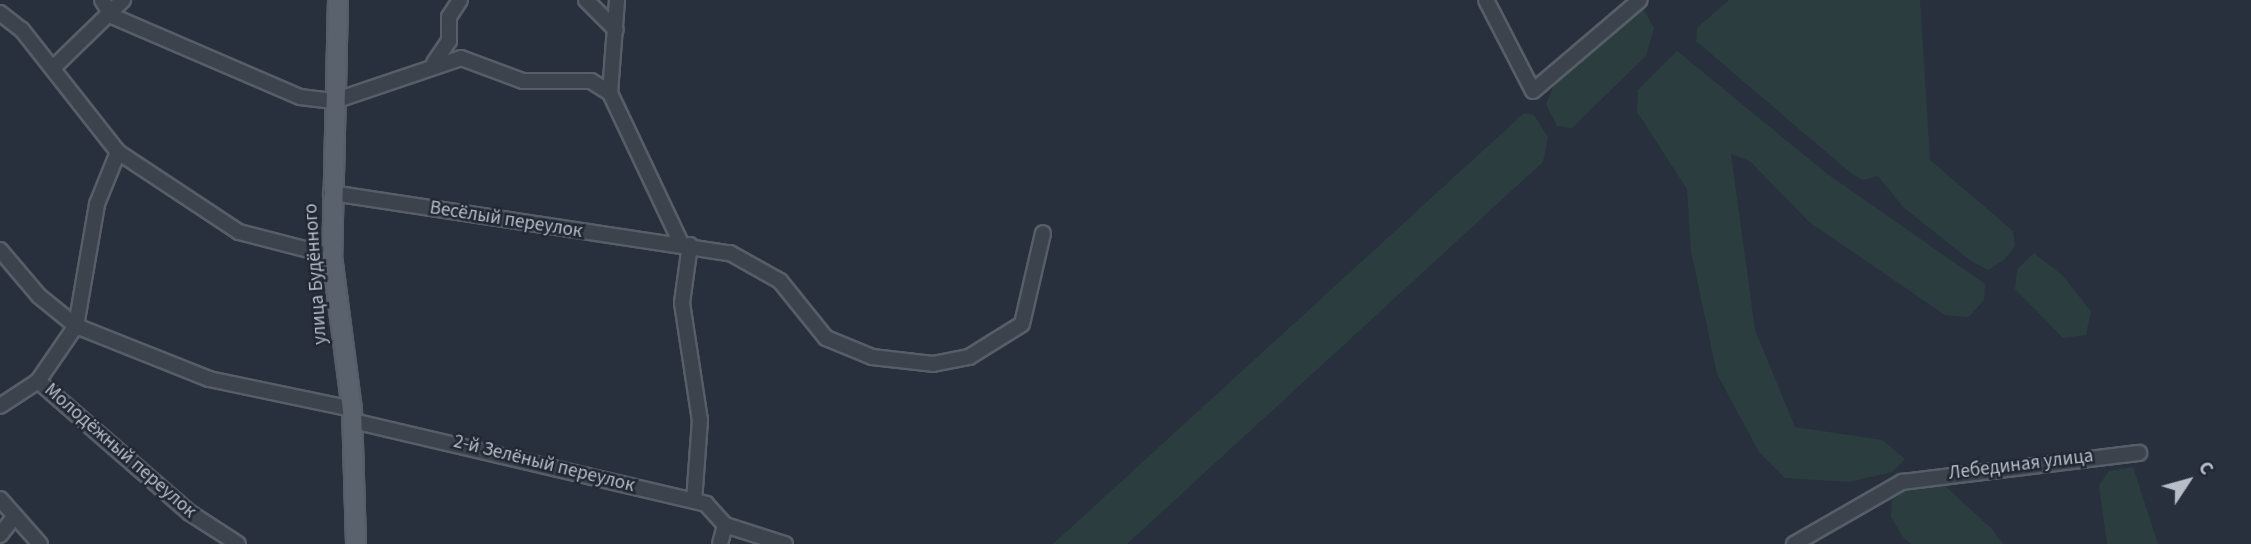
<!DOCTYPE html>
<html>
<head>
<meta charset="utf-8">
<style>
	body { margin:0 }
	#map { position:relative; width:2251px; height:544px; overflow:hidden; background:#28303d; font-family:"Source Sans 3",sans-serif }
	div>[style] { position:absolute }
	.green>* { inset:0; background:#2b3d3f }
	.roads { filter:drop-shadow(2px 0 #565e68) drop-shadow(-2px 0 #565e68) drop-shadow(0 2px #565e68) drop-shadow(0 -2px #565e68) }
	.minor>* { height:14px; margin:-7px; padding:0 7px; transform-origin:7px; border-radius:7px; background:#3c434d }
	.major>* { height:18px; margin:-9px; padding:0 9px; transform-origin:9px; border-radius:9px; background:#5a626d }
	span { translate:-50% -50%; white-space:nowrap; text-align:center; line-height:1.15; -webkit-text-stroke:5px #202833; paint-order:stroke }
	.street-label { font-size:19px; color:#b8bec8 }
	.north { position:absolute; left:2153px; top:446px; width:70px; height:70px; -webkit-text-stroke:5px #202833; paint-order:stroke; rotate:54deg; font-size:19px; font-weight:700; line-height:28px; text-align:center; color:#b8bec8 }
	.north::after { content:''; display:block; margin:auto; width:24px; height:32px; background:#b8bec8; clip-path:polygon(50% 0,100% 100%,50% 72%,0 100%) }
</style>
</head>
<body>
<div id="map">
	<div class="green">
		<div style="clip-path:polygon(1729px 0,1920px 0,1930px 160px,2013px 231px,2015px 246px,2004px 260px,1988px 270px,1971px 261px,1903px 207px,1878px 176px,1863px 180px,1852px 174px,1696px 41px,1697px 28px)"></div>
		<div style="clip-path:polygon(1642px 6px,1654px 28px,1646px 56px,1572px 128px,1557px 126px,1546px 104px,1554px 85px)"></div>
		<div style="clip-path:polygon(1677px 51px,1826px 173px,1985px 284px,1984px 300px,1969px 317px,1945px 315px,1809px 222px,1750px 161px,1731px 154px,1755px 330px,1795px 427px,1882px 440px,1905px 459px,1892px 472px,1849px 482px,1785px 478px,1759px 452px,1717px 374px,1691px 251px,1687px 189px,1637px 112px,1638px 90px)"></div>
		<div style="clip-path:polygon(1524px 113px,1534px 115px,1548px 137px,1543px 162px,1127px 544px,1053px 544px)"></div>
		<div style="clip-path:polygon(2034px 253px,2062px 275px,2091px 311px,2086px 335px,2063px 338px,2015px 289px,2017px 270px)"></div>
		<div style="clip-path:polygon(2133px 467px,2158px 544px,2107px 544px,2099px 485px,2109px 471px)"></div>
		<div style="clip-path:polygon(1944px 485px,1992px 529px,2003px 544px,1911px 544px,1902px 536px,1891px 517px,1892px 500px,1908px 487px)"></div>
	</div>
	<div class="roads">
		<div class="minor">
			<div style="left:102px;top:0;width:19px;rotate:58deg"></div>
			<div style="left:112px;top:16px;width:205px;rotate:23.3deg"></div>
			<div style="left:300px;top:97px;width:34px;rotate:7deg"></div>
			<div style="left:334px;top:101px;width:134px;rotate:-18.7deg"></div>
			<div style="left:461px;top:58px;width:66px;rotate:20.4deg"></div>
			<div style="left:523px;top:81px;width:68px"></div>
			<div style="left:591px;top:81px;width:22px;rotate:32deg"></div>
			<div style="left:586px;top:0;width:42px;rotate:45deg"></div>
			<div style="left:617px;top:0;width:93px;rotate:94.3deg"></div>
			<div style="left:610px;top:93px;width:166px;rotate:64.7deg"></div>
			<div style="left:1486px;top:0;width:102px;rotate:62.7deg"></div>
			<div style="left:1533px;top:91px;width:140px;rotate:-40.4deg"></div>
			<div style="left:0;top:13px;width:28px;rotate:38deg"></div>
			<div style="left:22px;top:30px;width:155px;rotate:51.8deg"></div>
			<div style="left:118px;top:152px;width:145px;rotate:33.5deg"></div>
			<div style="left:239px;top:232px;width:96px;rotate:14.5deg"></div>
			<div style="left:434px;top:63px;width:27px;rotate:-56deg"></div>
			<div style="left:449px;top:41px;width:24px;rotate:-90deg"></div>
			<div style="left:449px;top:17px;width:20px;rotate:-57deg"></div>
			<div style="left:53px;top:68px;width:98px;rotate:-44.2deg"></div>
			<div style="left:331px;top:193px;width:403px;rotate:8.6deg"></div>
			<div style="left:730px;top:253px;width:57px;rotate:29.2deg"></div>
			<div style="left:780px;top:281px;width:73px;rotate:51.1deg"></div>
			<div style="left:826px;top:338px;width:50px;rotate:22.4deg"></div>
			<div style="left:872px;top:357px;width:61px;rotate:6.5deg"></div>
			<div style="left:933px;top:364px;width:37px;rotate:-11deg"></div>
			<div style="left:969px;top:357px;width:62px;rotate:-31.9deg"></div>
			<div style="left:1022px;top:324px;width:93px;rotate:-77deg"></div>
			<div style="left:690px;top:245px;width:59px;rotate:97.9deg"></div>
			<div style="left:682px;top:303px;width:118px;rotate:81.3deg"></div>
			<div style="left:700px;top:420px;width:81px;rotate:94.2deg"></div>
			<div style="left:0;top:250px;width:60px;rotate:49.7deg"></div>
			<div style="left:39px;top:296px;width:48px;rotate:39deg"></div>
			<div style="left:76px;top:326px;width:143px;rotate:21.7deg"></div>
			<div style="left:209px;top:379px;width:146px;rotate:11.8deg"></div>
			<div style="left:38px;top:381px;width:201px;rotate:41deg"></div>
			<div style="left:190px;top:513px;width:57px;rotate:32.9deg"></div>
			<div style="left:0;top:406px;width:45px;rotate:-33.3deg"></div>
			<div style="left:38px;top:381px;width:67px;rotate:-55.4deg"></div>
			<div style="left:76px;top:326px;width:124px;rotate:-80.2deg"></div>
			<div style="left:97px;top:204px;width:56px;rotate:-68deg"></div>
			<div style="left:353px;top:421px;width:363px;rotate:13.2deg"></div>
			<div style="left:706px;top:504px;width:28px;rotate:48deg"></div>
			<div style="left:725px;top:525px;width:63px;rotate:17.6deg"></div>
			<div style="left:0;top:499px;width:60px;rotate:48.4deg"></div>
			<div style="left:0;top:535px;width:24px;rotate:-52deg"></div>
			<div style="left:720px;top:544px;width:20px;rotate:-75deg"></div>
			<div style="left:1794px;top:544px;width:125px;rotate:-29.9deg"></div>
			<div style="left:1902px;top:482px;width:239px;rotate:-7deg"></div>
		</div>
		<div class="major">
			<div style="left:338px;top:0;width:256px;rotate:91.3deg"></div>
			<div style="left:332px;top:256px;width:154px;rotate:82.6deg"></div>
			<div style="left:352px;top:409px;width:135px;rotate:88.3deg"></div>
		</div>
	</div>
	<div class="street-label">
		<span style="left:506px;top:220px;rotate:9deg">Весёлый переулок</span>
		<span style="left:316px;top:274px;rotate:-94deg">улица Будённого</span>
		<span style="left:120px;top:451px;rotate:41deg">Молодёжный переулок</span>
		<span style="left:544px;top:464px;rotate:14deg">2-й Зелёный переулок</span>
		<span style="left:2021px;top:465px;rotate:-7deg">Лебединая улица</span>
	</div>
	<div class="north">С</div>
</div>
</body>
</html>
